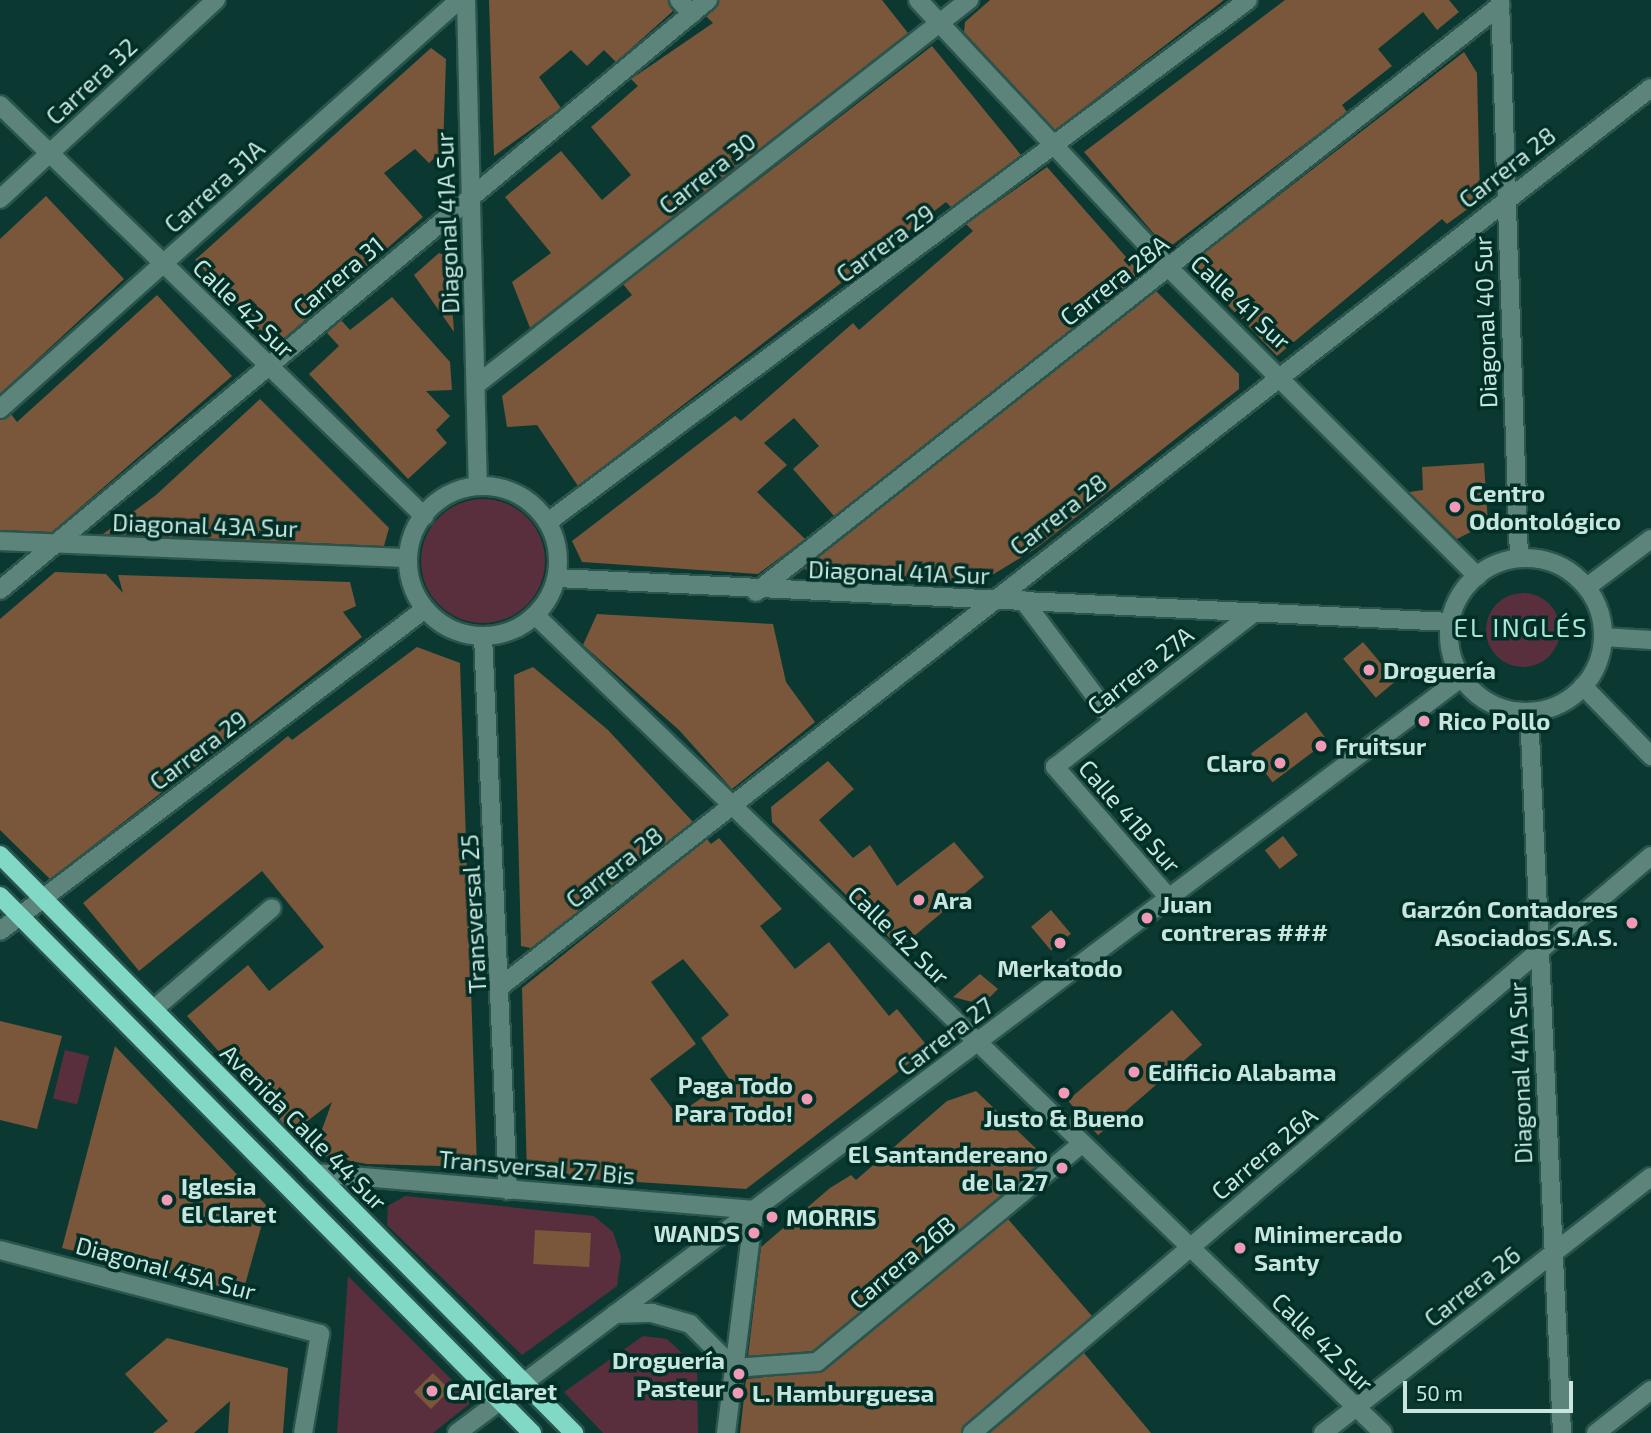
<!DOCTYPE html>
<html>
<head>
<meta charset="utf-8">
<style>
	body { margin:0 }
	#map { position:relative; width:1651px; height:1433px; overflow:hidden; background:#0b3931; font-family:"Exo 2",sans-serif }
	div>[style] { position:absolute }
	.green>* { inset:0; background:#592f3e; transform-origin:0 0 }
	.round { border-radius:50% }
	.building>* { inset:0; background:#7a563a; transform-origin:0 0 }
	.roads { filter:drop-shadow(2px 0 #29554d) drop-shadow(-2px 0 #29554d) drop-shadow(0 2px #29554d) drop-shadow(0 -2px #29554d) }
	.minor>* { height:18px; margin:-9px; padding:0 9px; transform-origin:9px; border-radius:9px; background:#5c847b }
	.minor>.ring { margin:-9px; padding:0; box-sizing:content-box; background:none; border:18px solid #5c847b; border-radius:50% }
	.major>* { height:18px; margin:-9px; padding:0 9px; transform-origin:9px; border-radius:9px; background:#80d8c5 }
	.dots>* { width:19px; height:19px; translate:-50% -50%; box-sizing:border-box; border:4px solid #002f27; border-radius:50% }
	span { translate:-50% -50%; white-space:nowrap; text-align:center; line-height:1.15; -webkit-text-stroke:7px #002f27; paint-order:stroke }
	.street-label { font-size:24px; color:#c8e5de }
	.poi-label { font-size:24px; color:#c8e5de; font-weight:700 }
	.left { translate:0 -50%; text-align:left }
	.right { translate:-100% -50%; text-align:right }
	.neighbourhood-label { font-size:26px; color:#a9e4d6; letter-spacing:2px }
	.scale { position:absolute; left:1403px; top:1381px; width:170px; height:32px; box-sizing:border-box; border:4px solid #c8e5de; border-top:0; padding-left:9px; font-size:21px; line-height:24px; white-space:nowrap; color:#c8e5de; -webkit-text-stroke:5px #002f27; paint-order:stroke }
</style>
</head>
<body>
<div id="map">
	<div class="green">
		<div class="round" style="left:421px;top:499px;width:124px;height:124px"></div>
		<div class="round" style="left:1486px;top:593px;width:74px;height:74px"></div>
		<div style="left:65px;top:1050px;width:25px;height:50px;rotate:14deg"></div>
		<div style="clip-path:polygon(405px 1196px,594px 1216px,613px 1232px,621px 1256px,617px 1286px,522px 1355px,387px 1225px,388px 1206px)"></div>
		<div style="clip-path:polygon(348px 1276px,473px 1401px,433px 1433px,337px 1433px)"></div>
		<div style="clip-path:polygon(643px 1336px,667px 1339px,697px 1367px,698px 1433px,603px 1433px,564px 1392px)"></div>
	</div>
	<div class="building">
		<div style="clip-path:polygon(489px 0,668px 0,673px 11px,616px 62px,604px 50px,587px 66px,571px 50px,539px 77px,561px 108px,494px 156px)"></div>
		<div style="clip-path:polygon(719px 0,882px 0,908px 33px,530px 328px,512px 282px,551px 253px,505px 197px,561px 151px,602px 200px,631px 175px,591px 127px,638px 86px,631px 79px,713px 23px,706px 16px)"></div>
		<div style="clip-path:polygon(990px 0,1224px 0,1055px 130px,964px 32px,965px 22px)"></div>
		<div style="clip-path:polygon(1285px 0,1449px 0,1459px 12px,1437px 30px,1423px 12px,1378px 49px,1392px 66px,1342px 105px,1347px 112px,1167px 249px,1084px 152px)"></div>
		<div style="clip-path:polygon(932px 46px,1021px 155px,951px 207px,946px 202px,578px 486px,537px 425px,507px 427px,502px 396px,632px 295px,623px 284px)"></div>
		<div style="clip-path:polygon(431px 48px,446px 59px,443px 150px,429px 163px,415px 149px,384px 173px,423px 217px,274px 347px,195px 260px)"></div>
		<div style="clip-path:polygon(1464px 52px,1477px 73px,1480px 200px,1447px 224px,1442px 219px,1277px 356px,1189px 265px)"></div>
		<div style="clip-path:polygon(1047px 167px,1141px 274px,1105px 302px,1094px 289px,1063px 316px,1073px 328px,834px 516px,793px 469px,819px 446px,794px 418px,764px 443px,787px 465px,757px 492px,805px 539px,758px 574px,582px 562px,572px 541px,735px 416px,741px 421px,853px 323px,859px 330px,973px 231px,966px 224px)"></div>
		<div style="clip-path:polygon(46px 196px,124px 279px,0 394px,0 239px)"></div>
		<div style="clip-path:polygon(439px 253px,449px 257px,454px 332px,414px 275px)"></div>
		<div style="clip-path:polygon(1156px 291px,1239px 374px,1239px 389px,1038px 547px,979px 583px,810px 576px,805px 568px)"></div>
		<div style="clip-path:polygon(157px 295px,232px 376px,52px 532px,0 530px,0 420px,11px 414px,17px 422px)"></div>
		<div style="clip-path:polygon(392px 297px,450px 362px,452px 390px,426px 391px,450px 416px,436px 430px,447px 443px,408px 479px,309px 374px,339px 346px,327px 333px,341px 320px,350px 330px)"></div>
		<div style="clip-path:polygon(260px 399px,389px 528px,384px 546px,103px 534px,156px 495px)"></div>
		<div style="clip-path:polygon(1484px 463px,1488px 523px,1457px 539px,1409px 492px,1423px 490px,1422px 467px)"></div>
		<div style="clip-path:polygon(55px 572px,106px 574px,123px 593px,118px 575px,350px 582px,356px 606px,343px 612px,362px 637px,50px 879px,0 830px,0 619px)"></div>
		<div style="clip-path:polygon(597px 614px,773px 624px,786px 682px,815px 722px,732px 789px,679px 730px,583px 645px)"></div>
		<div style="left:1363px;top:642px;width:51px;height:26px;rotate:50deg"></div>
		<div style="clip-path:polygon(417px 647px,460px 663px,477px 1167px,367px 1164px,313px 1154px,332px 1102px,292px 1133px,187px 1016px,248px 965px,269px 991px,324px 947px,262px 871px,139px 971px,83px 903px,288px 736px,292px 740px)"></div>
		<div style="clip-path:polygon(533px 667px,608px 730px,693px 822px,531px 948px,521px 946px,514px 675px)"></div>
		<div style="left:1306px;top:712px;width:36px;height:69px;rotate:53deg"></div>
		<div style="clip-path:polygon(828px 761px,854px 789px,819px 820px,853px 858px,870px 845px,897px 886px,954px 842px,984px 877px,900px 948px,772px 822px,771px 807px)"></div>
		<div style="left:1283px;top:836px;width:24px;height:23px;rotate:52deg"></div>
		<div style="clip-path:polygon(evenodd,719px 838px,782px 909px,760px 926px,795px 969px,829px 942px,889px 1016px,897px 1009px,929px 1048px,746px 1189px,527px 1175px,522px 988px,707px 839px,711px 844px,719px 838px,683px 959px,729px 1015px,701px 1038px,729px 1079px,677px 1115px,650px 1079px,696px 1044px,651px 982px,683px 959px)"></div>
		<div style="left:1051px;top:910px;width:31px;height:26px;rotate:50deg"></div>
		<div style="clip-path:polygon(980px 974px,998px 989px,990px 997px,976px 1003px,953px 997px)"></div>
		<div style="left:1172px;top:1010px;width:46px;height:138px;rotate:49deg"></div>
		<div style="clip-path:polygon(0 1021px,62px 1036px,37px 1129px,0 1120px)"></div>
		<div style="clip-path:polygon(115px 1046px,267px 1206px,243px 1292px,62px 1248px)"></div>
		<div style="clip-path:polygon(976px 1091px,1046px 1158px,813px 1351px,748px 1356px,761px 1247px,830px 1188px,851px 1175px,856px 1180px,947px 1101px)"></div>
		<div style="clip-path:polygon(1008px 1219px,1092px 1316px,961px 1433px,740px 1433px,746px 1379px,824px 1371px)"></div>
		<div style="left:535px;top:1230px;width:56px;height:34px;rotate:3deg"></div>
		<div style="clip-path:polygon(167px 1338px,288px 1368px,283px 1433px,228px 1433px,230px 1401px,194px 1433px,153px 1433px,168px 1421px,125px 1374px)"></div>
		<div style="clip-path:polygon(1084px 1353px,1151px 1433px,990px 1433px)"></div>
		<div style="left:433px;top:1373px;width:24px;height:27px;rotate:45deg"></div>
	</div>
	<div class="roads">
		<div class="minor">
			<div style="left:466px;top:0;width:486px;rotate:88.6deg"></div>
			<div style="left:679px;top:0;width:19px;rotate:47deg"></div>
			<div style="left:918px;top:0;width:367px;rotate:46.9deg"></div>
			<div style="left:1169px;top:268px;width:436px;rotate:45deg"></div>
			<div style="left:1500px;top:0;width:558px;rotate:88.05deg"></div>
			<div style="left:0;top:105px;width:591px;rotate:44.11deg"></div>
			<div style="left:0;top:199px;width:294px;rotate:-42.7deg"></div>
			<div style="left:476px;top:385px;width:626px;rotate:-37.99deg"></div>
			<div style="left:0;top:409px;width:615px;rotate:-41.7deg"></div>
			<div class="ring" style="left:408px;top:486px;width:132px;height:132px"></div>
			<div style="left:548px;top:522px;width:873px;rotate:-36.71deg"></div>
			<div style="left:0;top:541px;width:408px;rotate:2.4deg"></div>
			<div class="ring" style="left:1449px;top:558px;width:136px;height:136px"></div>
			<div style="left:557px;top:578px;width:894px;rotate:2.82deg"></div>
			<div style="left:1587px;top:587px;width:80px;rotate:-36.9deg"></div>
			<div style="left:0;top:590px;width:922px;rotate:-39.81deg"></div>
			<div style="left:756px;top:592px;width:948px;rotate:-38.24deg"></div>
			<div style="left:1023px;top:600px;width:151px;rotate:53.1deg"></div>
			<div style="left:535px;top:615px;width:1178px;rotate:43.97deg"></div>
			<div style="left:483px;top:636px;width:555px;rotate:87.42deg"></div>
			<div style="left:1603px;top:637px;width:48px;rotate:3.6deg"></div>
			<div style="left:1583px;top:686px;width:98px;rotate:45.8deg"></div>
			<div style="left:1529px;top:712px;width:722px;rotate:87.38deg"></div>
			<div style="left:1169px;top:898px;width:174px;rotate:-131deg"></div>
			<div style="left:1055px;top:767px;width:253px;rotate:-37.8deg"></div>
			<div style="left:0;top:931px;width:533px;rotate:-37.15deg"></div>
			<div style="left:501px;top:986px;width:1459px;rotate:-37.99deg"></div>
			<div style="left:154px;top:1009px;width:155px;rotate:-40.6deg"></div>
			<div style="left:315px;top:1173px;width:441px;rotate:4.8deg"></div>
			<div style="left:0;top:1250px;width:331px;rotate:14.7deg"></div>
			<div style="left:320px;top:1334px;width:100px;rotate:99.7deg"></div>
			<div style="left:615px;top:1314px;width:37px;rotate:-2deg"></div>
			<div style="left:652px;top:1313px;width:40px;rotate:16deg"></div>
			<div style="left:690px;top:1324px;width:62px;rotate:45deg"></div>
			<div style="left:734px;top:1368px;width:83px;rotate:-4.1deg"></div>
			<div style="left:817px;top:1362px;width:342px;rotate:-39.5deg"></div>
			<div style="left:457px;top:1433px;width:1256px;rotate:-36.94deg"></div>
			<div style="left:726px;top:1433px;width:225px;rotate:-82.8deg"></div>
			<div style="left:972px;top:1433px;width:891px;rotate:-40.36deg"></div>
			<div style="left:1323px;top:1433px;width:416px;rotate:-38deg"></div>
			<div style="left:1596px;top:1433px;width:70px;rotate:-38deg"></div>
		</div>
		<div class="major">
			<div style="left:0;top:855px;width:815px;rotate:45.2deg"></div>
			<div style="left:0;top:896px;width:756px;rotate:45.27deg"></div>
		</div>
	</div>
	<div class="dots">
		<div style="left:1455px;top:507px;background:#f09ab6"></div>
		<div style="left:1369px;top:670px;background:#f09ab6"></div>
		<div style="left:1424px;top:721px;background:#f09ab6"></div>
		<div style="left:1321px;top:746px;background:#f09ab6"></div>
		<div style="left:1280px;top:763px;background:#f09ab6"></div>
		<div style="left:919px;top:900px;background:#f09ab6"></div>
		<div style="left:1147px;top:918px;background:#f09ab6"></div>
		<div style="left:1632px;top:923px;background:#f09ab6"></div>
		<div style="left:1060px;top:943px;background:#f09ab6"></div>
		<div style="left:1134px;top:1072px;background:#f09ab6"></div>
		<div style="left:1064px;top:1093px;background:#f09ab6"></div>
		<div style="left:807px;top:1099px;background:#f09ab6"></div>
		<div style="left:1062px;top:1168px;background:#f09ab6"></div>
		<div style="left:167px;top:1200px;background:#f09ab6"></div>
		<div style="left:772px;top:1217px;background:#f09ab6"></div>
		<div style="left:754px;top:1233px;background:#f09ab6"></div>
		<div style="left:1240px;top:1248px;background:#f09ab6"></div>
		<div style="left:739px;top:1374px;background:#f09ab6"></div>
		<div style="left:432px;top:1391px;background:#f09ab6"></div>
		<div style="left:738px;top:1393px;background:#f09ab6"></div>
	</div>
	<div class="street-label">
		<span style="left:91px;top:81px;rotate:-43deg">Carrera 32</span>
		<span style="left:1507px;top:167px;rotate:-38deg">Carrera 28</span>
		<span style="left:707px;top:173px;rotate:-38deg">Carrera 30</span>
		<span style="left:214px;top:186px;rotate:-42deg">Carrera 31A</span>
		<span style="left:447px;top:223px;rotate:-92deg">Diagonal 41A Sur</span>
		<span style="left:885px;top:243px;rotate:-36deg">Carrera 29</span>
		<span style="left:338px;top:276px;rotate:-40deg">Carrera 31</span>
		<span style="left:1114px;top:280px;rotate:-38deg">Carrera 28A</span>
		<span style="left:1241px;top:302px;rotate:43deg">Calle 41 Sur</span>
		<span style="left:244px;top:308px;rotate:44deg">Calle 42 Sur</span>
		<span style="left:1485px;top:322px;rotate:-92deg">Diagonal 40 Sur</span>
		<span style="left:1058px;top:514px;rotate:-38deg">Carrera 28</span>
		<span style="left:205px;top:525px;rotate:2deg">Diagonal 43A Sur</span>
		<span style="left:899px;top:572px;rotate:2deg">Diagonal 41A Sur</span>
		<span style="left:1140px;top:670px;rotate:-38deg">Carrera 27A</span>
		<span style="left:198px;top:750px;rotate:-37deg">Carrera 29</span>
		<span style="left:1130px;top:816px;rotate:49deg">Calle 41B Sur</span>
		<span style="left:614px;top:867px;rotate:-38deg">Carrera 28</span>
		<span style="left:473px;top:914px;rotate:-93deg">Transversal 25</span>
		<span style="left:899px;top:935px;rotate:44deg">Calle 42 Sur</span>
		<span style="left:945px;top:1036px;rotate:-37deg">Carrera 27</span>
		<span style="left:1520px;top:1073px;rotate:-92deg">Diagonal 41A Sur</span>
		<span style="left:304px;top:1127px;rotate:45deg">Avenida Calle 44 Sur</span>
		<span style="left:1264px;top:1153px;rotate:-40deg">Carrera 26A</span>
		<span style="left:537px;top:1167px;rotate:5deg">Transversal 27 Bis</span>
		<span style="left:902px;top:1262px;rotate:-40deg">Carrera 26B</span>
		<span style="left:166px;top:1268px;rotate:15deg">Diagonal 45A Sur</span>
		<span style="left:1472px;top:1286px;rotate:-38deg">Carrera 26</span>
		<span style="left:1323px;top:1342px;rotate:44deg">Calle 42 Sur</span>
	</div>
	<div class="poi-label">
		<span class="left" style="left:1469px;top:507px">Centro<br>Odontológico</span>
		<span class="left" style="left:1383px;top:670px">Droguería</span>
		<span class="left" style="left:1438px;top:721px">Rico Pollo</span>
		<span class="left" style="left:1335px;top:746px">Fruitsur</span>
		<span class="right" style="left:1266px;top:763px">Claro</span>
		<span class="left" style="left:933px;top:900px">Ara</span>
		<span class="left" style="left:1161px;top:918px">Juan<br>contreras ###</span>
		<span class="right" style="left:1618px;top:923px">Garzón Contadores<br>Asociados S.A.S.</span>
		<span style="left:1060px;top:968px">Merkatodo</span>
		<span class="left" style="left:1148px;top:1072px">Edificio Alabama</span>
		<span class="right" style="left:793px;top:1099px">Paga Todo<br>Para Todo!</span>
		<span style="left:1064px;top:1118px">Justo &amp; Bueno</span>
		<span class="right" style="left:1048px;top:1168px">El Santandereano<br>de la 27</span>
		<span class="left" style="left:181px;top:1200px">Iglesia<br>El Claret</span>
		<span class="left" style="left:786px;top:1217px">MORRIS</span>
		<span class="right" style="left:740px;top:1233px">WANDS</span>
		<span class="left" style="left:1254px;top:1248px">Minimercado<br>Santy</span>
		<span class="right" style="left:725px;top:1374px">Droguería<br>Pasteur</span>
		<span class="left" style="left:446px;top:1391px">CAI Claret</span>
		<span class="left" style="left:752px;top:1393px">L. Hamburguesa</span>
	</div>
	<div class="neighbourhood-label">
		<span style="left:1521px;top:627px">EL INGLÉS</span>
	</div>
	<div class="scale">50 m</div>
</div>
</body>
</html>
